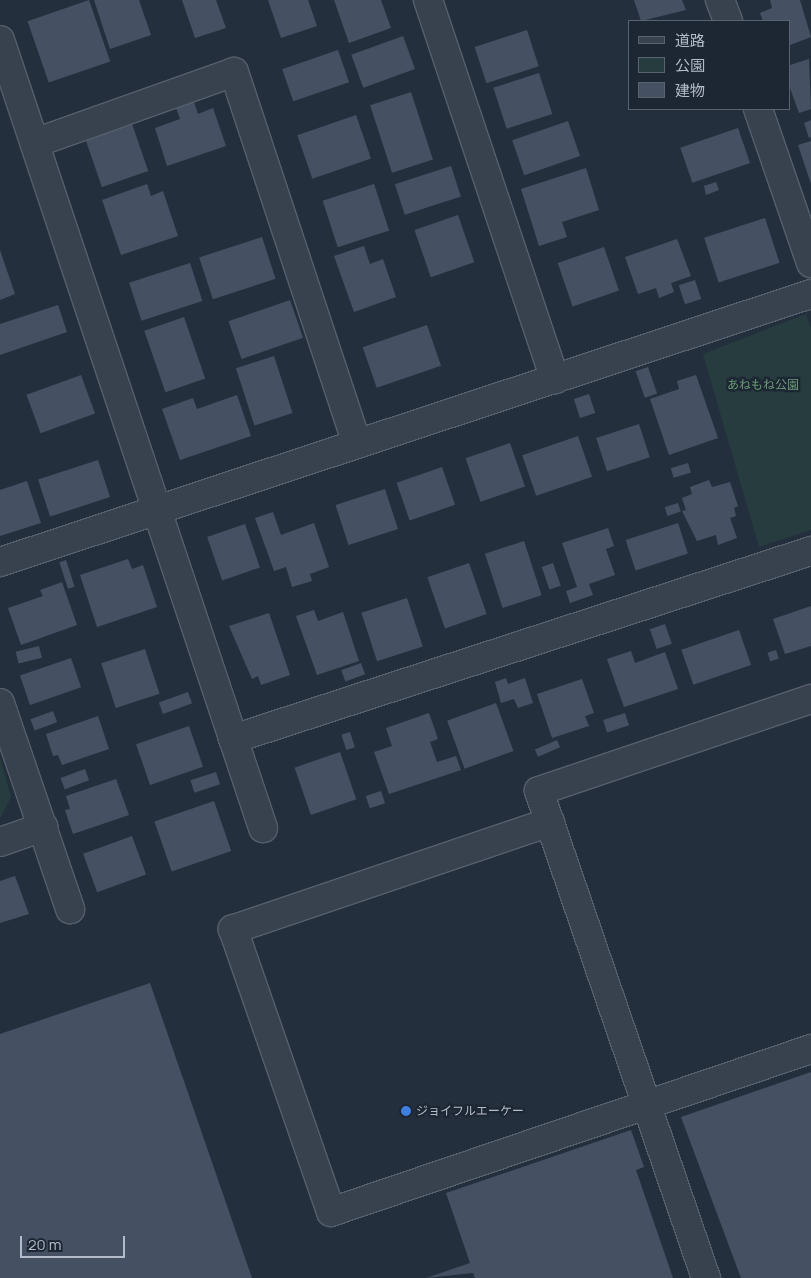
<!DOCTYPE html>
<html>
<head>
<meta charset="utf-8">
<style>
	body { margin:0 }
	#map { position:relative; width:811px; height:1278px; overflow:hidden; background:#242f3e; font-family:Manrope,"Noto Sans JP",sans-serif }
	div>[style] { position:absolute }
	.green>* { inset:0; background:#263c3f }
	.building>* { inset:0; background:#455162; transform-origin:0 0 }
	.roads { filter:drop-shadow(1px 0 #565f6c) drop-shadow(-1px 0 #565f6c) drop-shadow(0 1px #565f6c) drop-shadow(0 -1px #565f6c) }
	.minor>* { height:28px; margin:-14px; padding:0 14px; transform-origin:14px; border-radius:14px; background:#38414e }
	.dots>* { width:14px; height:14px; translate:-50% -50%; box-sizing:border-box; border:2px solid #1d2633; border-radius:50% }
	span { translate:-50% -50%; white-space:nowrap; text-align:center; line-height:1.15; -webkit-text-stroke:4.5px #1d2633; paint-order:stroke }
	.park-label { font-size:12px; color:#6b9a76 }
	.poi-label { font-size:12px; color:#b4bcc9 }
	.left { translate:0 -50%; text-align:left }
	.legend { position:absolute; left:628px; top:20px; width:162px; height:90px; box-sizing:border-box; background:#1d2633; border:1px solid #59626f; margin:0; padding:6px 9px; list-style:none; font-size:15px; color:#b4bcc9 }
	.legend li { display:flex; align-items:center; gap:10px; height:25px }
	.legend b { width:25px; border:1px solid #59626f }
	.scale { position:absolute; left:20px; top:1236px; width:105px; height:22px; box-sizing:border-box; border:2px solid #b4bcc9; border-top:0; padding-left:6px; font-size:15px; line-height:18px; white-space:nowrap; color:#b4bcc9; -webkit-text-stroke:4px #1d2633; paint-order:stroke }
</style>
</head>
<body>
<div id="map">
	<div class="green">
		<div style="clip-path:polygon(806px 314px,811px 328px,811px 530px,759px 547px,703px 354px)"></div>
		<div style="clip-path:polygon(0 758px,11px 797px,0 819px)"></div>
	</div>
	<div class="building">
		<div style="left:89px;top:0;width:65px;height:65px;rotate:71deg"></div>
		<div style="clip-path:polygon(94px 0,139px 0,151px 35px,110px 49px)"></div>
		<div style="clip-path:polygon(182px 0,216px 0,226px 28px,195px 38px)"></div>
		<div style="clip-path:polygon(268px 0,308px 0,317px 26px,281px 38px)"></div>
		<div style="clip-path:polygon(334px 0,381px 0,391px 28px,349px 43px)"></div>
		<div style="clip-path:polygon(634px 0,682px 0,686px 10px,641px 21px)"></div>
		<div style="clip-path:polygon(770px 0,800px 0,811px 37px,790px 45px,790px 21px,763px 21px,760px 13px,772px 8px)"></div>
		<div style="left:527px;top:30px;width:38px;height:55px;rotate:72deg"></div>
		<div style="left:403px;top:36px;width:35px;height:55px;rotate:70deg"></div>
		<div style="left:338px;top:50px;width:34px;height:59px;rotate:71deg"></div>
		<div style="clip-path:polygon(809px 59px,811px 109px,799px 113px,790px 88px,790px 65px)"></div>
		<div style="left:539px;top:73px;width:43px;height:48px;rotate:72deg"></div>
		<div style="left:411px;top:92px;width:71px;height:43px;rotate:72deg"></div>
		<div style="clip-path:polygon(191px 93px,198px 114px,213px 108px,226px 146px,167px 166px,155px 128px,180px 119px,173px 99px)"></div>
		<div style="left:356px;top:115px;width:46px;height:62px;rotate:71deg"></div>
		<div style="clip-path:polygon(811px 120px,811px 137px,809px 138px,804px 123px)"></div>
		<div style="left:131px;top:121px;width:53px;height:49px;rotate:71deg"></div>
		<div style="left:568px;top:121px;width:37px;height:59px;rotate:71deg"></div>
		<div style="left:738px;top:128px;width:37px;height:61px;rotate:71deg"></div>
		<div style="clip-path:polygon(811px 141px,811px 184px,798px 145px)"></div>
		<div style="left:451px;top:166px;width:32px;height:59px;rotate:72deg"></div>
		<div style="clip-path:polygon(586px 168px,599px 210px,562px 222px,567px 237px,539px 246px,521px 189px)"></div>
		<div style="clip-path:polygon(716px 182px,719px 190px,706px 195px,704px 186px)"></div>
		<div style="clip-path:polygon(147px 184px,151px 196px,163px 191px,178px 236px,121px 255px,102px 200px)"></div>
		<div style="left:374px;top:184px;width:49px;height:54px;rotate:72deg"></div>
		<div style="left:458px;top:215px;width:50px;height:46px;rotate:71deg"></div>
		<div style="left:765px;top:218px;width:47px;height:64px;rotate:72deg"></div>
		<div style="left:262px;top:237px;width:44px;height:66px;rotate:72deg"></div>
		<div style="clip-path:polygon(677px 239px,691px 276px,671px 283px,674px 292px,659px 298px,656px 288px,638px 294px,625px 257px)"></div>
		<div style="clip-path:polygon(364px 246px,370px 264px,383px 259px,396px 297px,354px 312px,334px 256px)"></div>
		<div style="left:604px;top:247px;width:46px;height:49px;rotate:71deg"></div>
		<div style="clip-path:polygon(0 250px,15px 294px,0 300px)"></div>
		<div style="left:190px;top:263px;width:40px;height:64px;rotate:72deg"></div>
		<div style="left:695px;top:280px;width:20px;height:17px;rotate:72deg"></div>
		<div style="left:290px;top:300px;width:40px;height:65px;rotate:71deg"></div>
		<div style="clip-path:polygon(58px 305px,67px 332px,0 355px,0 324px)"></div>
		<div style="left:184px;top:317px;width:65px;height:42px;rotate:71deg"></div>
		<div style="left:427px;top:325px;width:43px;height:68px;rotate:71deg"></div>
		<div style="left:274px;top:356px;width:60px;height:40px;rotate:72deg"></div>
		<div style="left:648px;top:367px;width:28px;height:13px;rotate:71deg"></div>
		<div style="left:81px;top:375px;width:41px;height:58px;rotate:70deg"></div>
		<div style="clip-path:polygon(696px 375px,718px 438px,669px 455px,650px 399px,679px 389px,677px 381px)"></div>
		<div style="left:589px;top:394px;width:20px;height:16px;rotate:72deg"></div>
		<div style="clip-path:polygon(237px 395px,251px 436px,180px 460px,162px 409px,193px 398px,197px 409px)"></div>
		<div style="left:639px;top:424px;width:35px;height:45px;rotate:72deg"></div>
		<div style="left:578px;top:436px;width:43px;height:59px;rotate:71deg"></div>
		<div style="left:510px;top:443px;width:46px;height:47px;rotate:71deg"></div>
		<div style="left:98px;top:460px;width:39px;height:63px;rotate:72deg"></div>
		<div style="left:688px;top:463px;width:10px;height:18px;rotate:73deg"></div>
		<div style="left:442px;top:467px;width:40px;height:48px;rotate:71deg"></div>
		<div style="clip-path:polygon(709px 480px,712px 487px,730px 482px,738px 506px,734px 508px,736px 516px,730px 518px,737px 538px,718px 545px,716px 535px,697px 541px,682px 511px,686px 510px,682px 498px,692px 494px,690px 487px)"></div>
		<div style="clip-path:polygon(27px 481px,41px 523px,0 536px,0 490px)"></div>
		<div style="left:385px;top:489px;width:42px;height:52px;rotate:72deg"></div>
		<div style="left:678px;top:503px;width:9px;height:14px;rotate:72deg"></div>
		<div style="clip-path:polygon(273px 512px,281px 535px,314px 523px,329px 567px,310px 574px,312px 581px,292px 587px,286px 567px,274px 571px,255px 518px)"></div>
		<div style="left:678px;top:523px;width:32px;height:55px;rotate:72deg"></div>
		<div style="left:245px;top:524px;width:46px;height:40px;rotate:71deg"></div>
		<div style="clip-path:polygon(608px 528px,614px 546px,606px 549px,615px 575px,589px 584px,593px 595px,570px 603px,566px 591px,577px 587px,562px 543px)"></div>
		<div style="left:524px;top:541px;width:57px;height:41px;rotate:72deg"></div>
		<div style="clip-path:polygon(128px 559px,132px 569px,143px 565px,157px 607px,97px 627px,80px 575px)"></div>
		<div style="left:66px;top:560px;width:28px;height:7px;rotate:72deg"></div>
		<div style="left:469px;top:563px;width:54px;height:44px;rotate:71deg"></div>
		<div style="left:553px;top:563px;width:24px;height:12px;rotate:71deg"></div>
		<div style="clip-path:polygon(62px 582px,77px 625px,21px 645px,8px 608px,43px 596px,40px 590px)"></div>
		<div style="left:407px;top:598px;width:51px;height:48px;rotate:72deg"></div>
		<div style="clip-path:polygon(811px 606px,811px 646px,785px 654px,773px 619px)"></div>
		<div style="clip-path:polygon(314px 610px,318px 621px,343px 612px,359px 661px,317px 675px,296px 616px)"></div>
		<div style="clip-path:polygon(269px 613px,290px 675px,261px 685px,258px 676px,252px 679px,229px 626px)"></div>
		<div style="left:665px;top:624px;width:21px;height:16px;rotate:71deg"></div>
		<div style="left:739px;top:630px;width:37px;height:61px;rotate:71deg"></div>
		<div style="left:39px;top:646px;width:12px;height:24px;rotate:76deg"></div>
		<div style="left:145px;top:649px;width:47px;height:46px;rotate:72deg"></div>
		<div style="left:776px;top:650px;width:9px;height:9px;rotate:72deg"></div>
		<div style="clip-path:polygon(631px 651px,635px 663px,665px 652px,678px 689px,624px 707px,607px 659px)"></div>
		<div style="left:71px;top:658px;width:31px;height:54px;rotate:71deg"></div>
		<div style="left:361px;top:663px;width:12px;height:21px;rotate:70deg"></div>
		<div style="clip-path:polygon(506px 678px,508px 684px,525px 678px,533px 703px,518px 708px,514px 699px,501px 703px,495px 682px)"></div>
		<div style="clip-path:polygon(582px 679px,594px 713px,585px 716px,589px 726px,552px 738px,537px 694px)"></div>
		<div style="left:188px;top:692px;width:12px;height:31px;rotate:70deg"></div>
		<div style="left:496px;top:703px;width:51px;height:52px;rotate:70deg"></div>
		<div style="left:53px;top:711px;width:12px;height:24px;rotate:70deg"></div>
		<div style="clip-path:polygon(429px 713px,438px 739px,430px 742px,437px 762px,456px 756px,461px 770px,389px 794px,374px 752px,392px 746px,386px 728px)"></div>
		<div style="left:625px;top:713px;width:13px;height:23px;rotate:72deg"></div>
		<div style="clip-path:polygon(98px 716px,109px 749px,62px 765px,58px 755px,53px 756px,46px 734px)"></div>
		<div style="left:189px;top:726px;width:43px;height:56px;rotate:71deg"></div>
		<div style="left:350px;top:732px;width:16px;height:9px;rotate:72deg"></div>
		<div style="left:557px;top:740px;width:8px;height:24px;rotate:67deg"></div>
		<div style="left:340px;top:752px;width:50px;height:48px;rotate:71deg"></div>
		<div style="left:85px;top:769px;width:12px;height:26px;rotate:70deg"></div>
		<div style="left:216px;top:772px;width:13px;height:27px;rotate:72deg"></div>
		<div style="clip-path:polygon(116px 779px,129px 815px,73px 834px,65px 810px,70px 809px,66px 796px)"></div>
		<div style="left:381px;top:791px;width:13px;height:16px;rotate:72deg"></div>
		<div style="left:214px;top:801px;width:53px;height:63px;rotate:71deg"></div>
		<div style="left:132px;top:836px;width:41px;height:52px;rotate:70deg"></div>
		<div style="clip-path:polygon(15px 876px,29px 914px,0 923px,0 881px)"></div>
		<div style="clip-path:polygon(150px 983px,252px 1278px,0 1278px,0 1034px)"></div>
		<div style="clip-path:polygon(811px 1072px,811px 1278px,741px 1278px,681px 1117px)"></div>
		<div style="clip-path:polygon(631px 1130px,644px 1167px,636px 1170px,673px 1278px,475px 1278px,473px 1273px,426px 1278px,470px 1263px,446px 1193px)"></div>
	</div>
	<div class="roads">
		<div class="minor">
			<div style="left:428px;top:0;width:400px;rotate:71.5deg"></div>
			<div style="left:720px;top:0;width:22px;rotate:69deg"></div>
			<div style="left:0;top:40px;width:831px;rotate:71.54deg"></div>
			<div style="left:758px;top:109px;width:163px;rotate:71deg"></div>
			<div style="left:35px;top:143px;width:211px;rotate:-19.6deg"></div>
			<div style="left:234px;top:72px;width:391px;rotate:71.7deg"></div>
			<div style="left:0;top:562px;width:854px;rotate:-18.29deg"></div>
			<div style="left:0;top:703px;width:218px;rotate:71.2deg"></div>
			<div style="left:233px;top:739px;width:608px;rotate:-18.02deg"></div>
			<div style="left:550px;top:822px;width:335px;rotate:161.3deg"></div>
			<div style="left:233px;top:929px;width:299px;rotate:70.9deg"></div>
			<div style="left:331px;top:1212px;width:507px;rotate:-18.76deg"></div>
			<div style="left:0;top:842px;width:46px;rotate:-19.2deg"></div>
			<div style="left:706px;top:1278px;width:515px;rotate:-108.93deg"></div>
			<div style="left:539px;top:791px;width:287px;rotate:-18.7deg"></div>
		</div>
	</div>
	<div class="dots">
		<div style="left:406px;top:1111px;background:#3f7fe0"></div>
	</div>
	<div class="park-label">
		<span style="left:763px;top:385px">あねもね公園</span>
	</div>
	<div class="poi-label">
		<span class="left" style="left:416px;top:1111px">ジョイフルエーケー</span>
	</div>
	<ul class="legend">
	<li><b style="height:6px;background:#38414e"></b>道路</li>
	<li><b style="height:14px;background:#263c3f"></b>公園</li>
	<li><b style="height:14px;background:#455162"></b>建物</li>
	</ul>
	<div class="scale">20 m</div>
</div>
</body>
</html>
